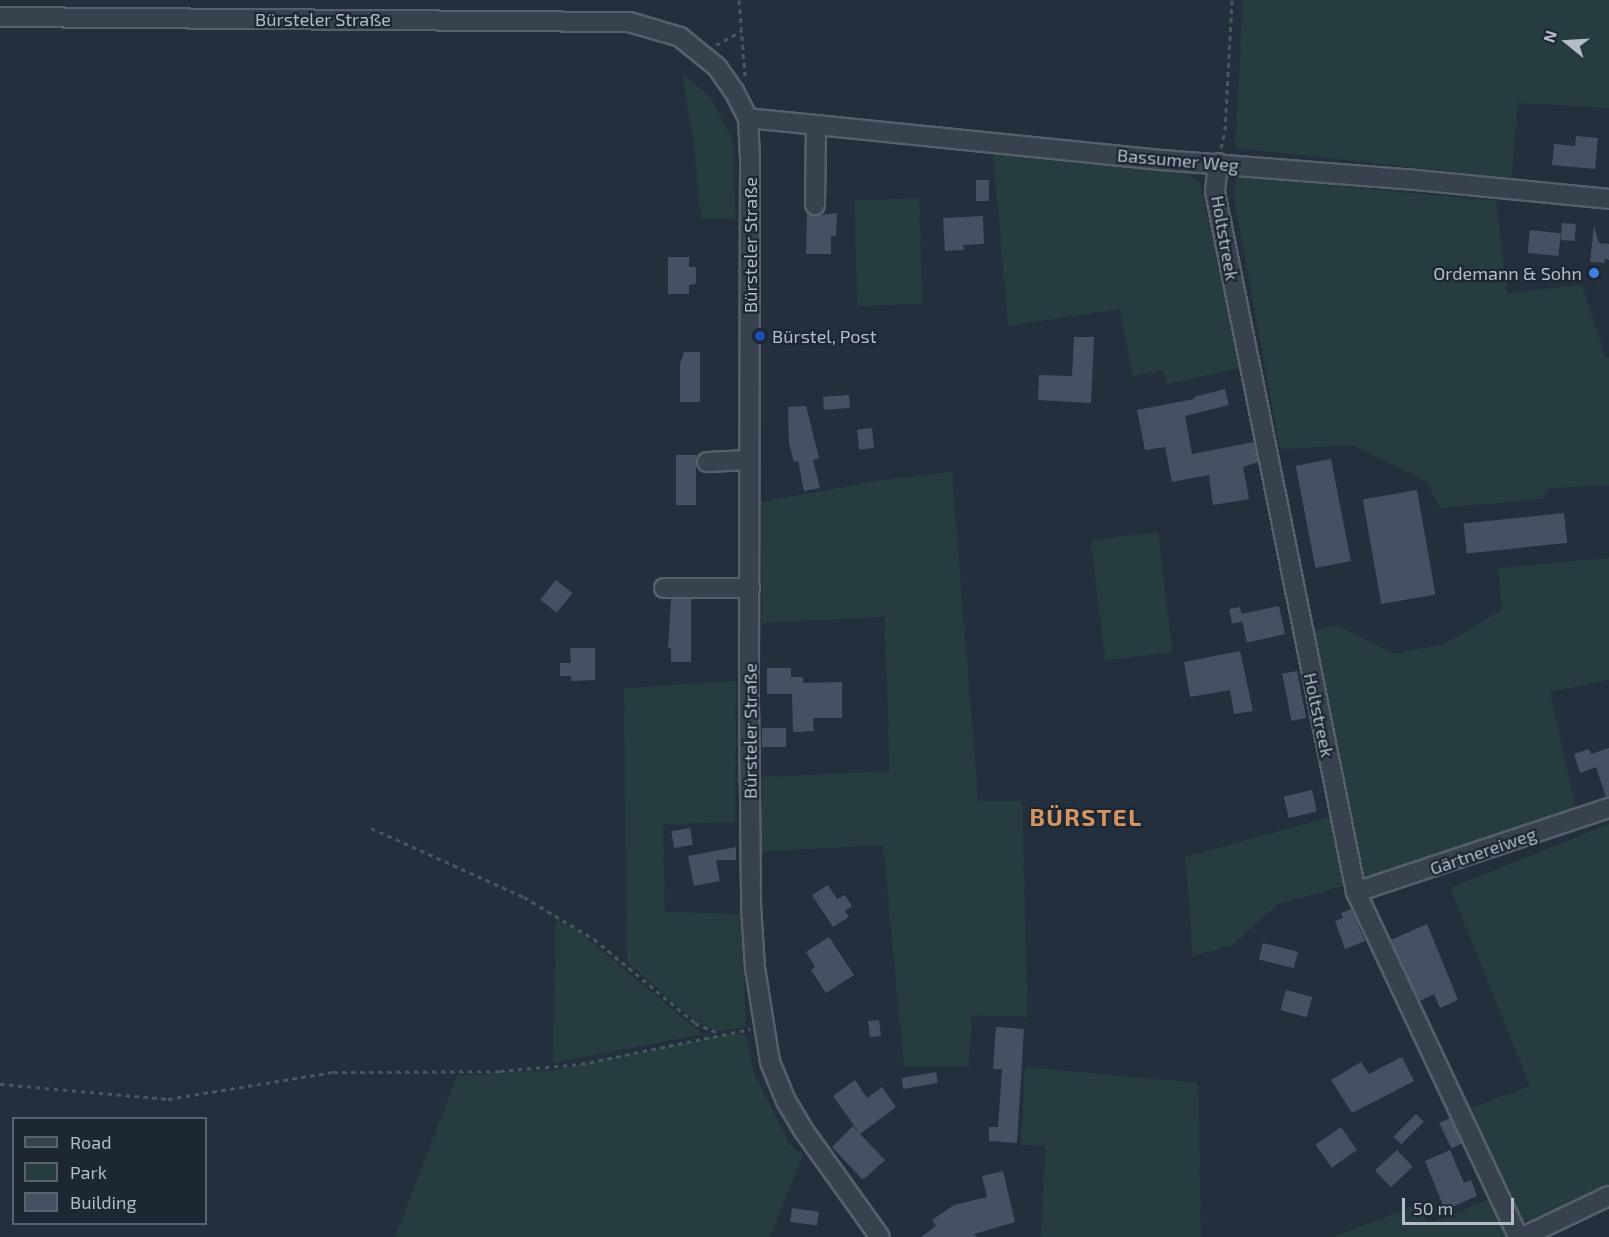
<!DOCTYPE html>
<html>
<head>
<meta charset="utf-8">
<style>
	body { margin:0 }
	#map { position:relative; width:1609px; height:1237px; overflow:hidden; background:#242f3e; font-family:"Exo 2",sans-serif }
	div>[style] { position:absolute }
	.green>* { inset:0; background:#263c3f; transform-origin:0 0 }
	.building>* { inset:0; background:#455162; transform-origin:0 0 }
	.path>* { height:3px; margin-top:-1.5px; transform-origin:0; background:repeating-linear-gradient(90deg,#44595c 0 4.5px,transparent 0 9px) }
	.roads { filter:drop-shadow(2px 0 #565f6c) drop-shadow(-2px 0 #565f6c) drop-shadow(0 2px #565f6c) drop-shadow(0 -2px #565f6c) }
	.minor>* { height:18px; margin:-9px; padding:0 9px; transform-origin:9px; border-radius:9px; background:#38414e }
	.dots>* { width:16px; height:16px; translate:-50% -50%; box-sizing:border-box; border:3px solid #1d2633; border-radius:50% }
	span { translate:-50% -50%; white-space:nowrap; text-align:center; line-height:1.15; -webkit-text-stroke:4.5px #1d2633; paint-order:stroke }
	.street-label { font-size:18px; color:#b4bcc9 }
	.poi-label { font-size:18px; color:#b4bcc9 }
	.right { translate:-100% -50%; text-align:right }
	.left { translate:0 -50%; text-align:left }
	.district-label { font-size:24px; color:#d59563; font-weight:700; letter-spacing:1.5px }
	.legend { position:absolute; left:12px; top:1117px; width:195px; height:108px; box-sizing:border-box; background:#1d2633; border:2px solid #59626f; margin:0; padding:8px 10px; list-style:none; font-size:18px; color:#b4bcc9 }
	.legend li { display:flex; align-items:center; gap:12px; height:30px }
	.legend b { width:30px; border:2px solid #59626f }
	.north { position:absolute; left:1537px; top:12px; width:60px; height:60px; -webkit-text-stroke:4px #1d2633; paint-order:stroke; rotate:288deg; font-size:16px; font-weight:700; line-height:24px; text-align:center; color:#b4bcc9 }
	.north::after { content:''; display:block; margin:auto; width:21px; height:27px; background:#b4bcc9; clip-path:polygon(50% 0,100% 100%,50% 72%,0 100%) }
	.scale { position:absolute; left:1402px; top:1198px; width:112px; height:27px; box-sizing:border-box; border:3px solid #b4bcc9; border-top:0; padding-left:8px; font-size:18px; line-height:21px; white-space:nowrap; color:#b4bcc9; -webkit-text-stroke:4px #1d2633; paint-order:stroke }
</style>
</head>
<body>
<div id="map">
	<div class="green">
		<div style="clip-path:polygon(1243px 0,1609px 0,1609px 108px,1518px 103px,1512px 178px,1235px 148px)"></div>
		<div style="clip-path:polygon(682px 74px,710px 97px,733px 140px,735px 219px,701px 219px,693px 140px)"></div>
		<div style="clip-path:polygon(993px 152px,1186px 173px,1200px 182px,1241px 368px,1167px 384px,1163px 370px,1133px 376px,1120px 309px,1008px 326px)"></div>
		<div style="clip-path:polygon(1236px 176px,1496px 201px,1507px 293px,1582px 285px,1606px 358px,1609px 358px,1609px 485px,1550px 488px,1542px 499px,1440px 508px,1426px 481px,1353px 445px,1280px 449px,1234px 198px)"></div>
		<div style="left:919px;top:198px;width:106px;height:65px;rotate:88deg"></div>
		<div style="clip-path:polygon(952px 472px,978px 801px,1022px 801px,1028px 1017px,972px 1015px,969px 1066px,904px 1067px,883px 845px,757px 852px,761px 777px,890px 771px,884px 617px,762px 623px,761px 502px,883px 480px)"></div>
		<div style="left:1158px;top:532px;width:121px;height:68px;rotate:83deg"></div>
		<div style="clip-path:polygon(1609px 558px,1609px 680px,1550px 692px,1577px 814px,1365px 880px,1314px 631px,1336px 625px,1394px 654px,1444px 644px,1502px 610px,1498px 568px)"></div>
		<div style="clip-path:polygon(736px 681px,735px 822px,663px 824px,665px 912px,741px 914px,746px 1027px,719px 1031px,696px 1022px,627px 962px,624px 688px)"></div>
		<div style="clip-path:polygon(1334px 816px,1347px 885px,1278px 904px,1231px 946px,1193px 956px,1185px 857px)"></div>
		<div style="clip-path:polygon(1609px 824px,1609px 1185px,1531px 1224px,1517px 1216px,1465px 1110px,1530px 1086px,1450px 888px)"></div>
		<div style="clip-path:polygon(556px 920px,577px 930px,702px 1034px,553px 1063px)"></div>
		<div style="clip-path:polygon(728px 1034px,746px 1035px,754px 1073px,790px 1145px,803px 1155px,770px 1237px,395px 1237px,457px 1076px,552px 1070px)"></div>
		<div style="clip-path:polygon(1025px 1067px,1198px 1083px,1201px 1237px,1041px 1237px,1045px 1146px,1021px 1145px)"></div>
		<div style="clip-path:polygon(1490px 1199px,1506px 1237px,1334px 1237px,1419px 1204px,1428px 1224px)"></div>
	</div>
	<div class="building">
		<div style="clip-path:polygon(1576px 136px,1598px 138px,1595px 169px,1552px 165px,1554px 144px,1575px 146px)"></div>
		<div style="left:976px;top:180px;width:13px;height:21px"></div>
		<div style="clip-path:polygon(807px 213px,815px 216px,837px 213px,836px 236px,831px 236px,831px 254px,806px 254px)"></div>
		<div style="clip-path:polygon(983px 216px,984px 244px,963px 245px,964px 250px,945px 251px,943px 218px)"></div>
		<div style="left:1562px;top:223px;width:14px;height:17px;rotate:4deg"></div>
		<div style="clip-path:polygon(1594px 226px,1599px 243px,1609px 244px,1609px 260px,1604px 259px,1605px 263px,1590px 262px)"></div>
		<div style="left:1530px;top:230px;width:31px;height:23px;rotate:6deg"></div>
		<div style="clip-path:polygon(668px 257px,689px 257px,689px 267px,696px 267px,696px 284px,689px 285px,689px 294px,668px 294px)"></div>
		<div style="clip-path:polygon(1074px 337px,1094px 337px,1091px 403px,1038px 400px,1039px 375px,1072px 376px)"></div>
		<div style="clip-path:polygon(684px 352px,700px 352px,700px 402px,680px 402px,680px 364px)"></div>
		<div style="clip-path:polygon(1225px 389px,1229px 405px,1185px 416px,1192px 454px,1254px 442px,1258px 462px,1243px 467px,1249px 499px,1213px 505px,1209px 475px,1172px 482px,1165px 447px,1145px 450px,1137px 410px,1194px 399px,1194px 397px)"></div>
		<div style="left:849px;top:395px;width:13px;height:26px;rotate:86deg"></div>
		<div style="clip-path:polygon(806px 406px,819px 458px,813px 460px,820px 488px,804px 491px,798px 461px,794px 462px,789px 444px,788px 407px)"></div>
		<div style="left:872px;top:428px;width:20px;height:15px;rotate:84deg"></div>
		<div style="left:676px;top:455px;width:20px;height:50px"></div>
		<div style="left:1331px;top:459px;width:104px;height:36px;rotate:79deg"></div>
		<div style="left:1417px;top:490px;width:106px;height:55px;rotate:80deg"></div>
		<div style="left:1564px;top:513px;width:30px;height:101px;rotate:84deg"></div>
		<div style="left:556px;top:580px;width:21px;height:25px;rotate:39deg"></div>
		<div style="clip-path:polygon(671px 599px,691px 599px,691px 662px,671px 662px,671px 648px,668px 648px)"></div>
		<div style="left:1279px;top:606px;width:29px;height:39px;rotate:78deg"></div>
		<div style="left:1240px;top:607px;width:15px;height:11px;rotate:79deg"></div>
		<div style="clip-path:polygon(570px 648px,595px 648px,595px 680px,571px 681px,571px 676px,560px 676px,560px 663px,571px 663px)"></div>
		<div style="clip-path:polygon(1240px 651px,1253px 711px,1234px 714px,1230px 690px,1190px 697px,1184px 662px)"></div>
		<div style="clip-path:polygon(767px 668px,791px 668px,791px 677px,803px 677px,803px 683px,842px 682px,842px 718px,813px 718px,814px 731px,793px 732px,792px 694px,767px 694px)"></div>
		<div style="left:1297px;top:671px;width:48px;height:15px;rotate:79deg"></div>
		<div style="left:762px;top:728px;width:24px;height:19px"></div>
		<div style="clip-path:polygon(1609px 748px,1609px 797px,1606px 797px,1596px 767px,1580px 773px,1574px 754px,1589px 749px,1591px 754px)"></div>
		<div style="left:1312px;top:790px;width:22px;height:29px;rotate:77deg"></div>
		<div style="left:690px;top:828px;width:17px;height:19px;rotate:80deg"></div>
		<div style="clip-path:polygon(736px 847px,736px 860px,716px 860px,720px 881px,694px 886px,688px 856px)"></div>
		<div style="clip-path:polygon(828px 885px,837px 899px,845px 895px,852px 906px,845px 911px,849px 917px,833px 927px,812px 895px)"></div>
		<div style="clip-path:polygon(1351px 909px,1365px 941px,1345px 949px,1335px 921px,1343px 918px,1341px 913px)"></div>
		<div style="clip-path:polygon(1427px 924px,1458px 1000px,1440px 1008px,1434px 994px,1420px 1001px,1391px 940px)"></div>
		<div style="clip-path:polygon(829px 937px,854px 975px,826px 993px,811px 970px,815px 967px,806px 952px)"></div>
		<div style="left:1263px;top:943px;width:36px;height:17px;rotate:14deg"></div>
		<div style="left:1286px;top:990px;width:27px;height:21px;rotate:15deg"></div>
		<div style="left:879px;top:1020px;width:16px;height:11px;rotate:83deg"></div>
		<div style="clip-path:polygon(996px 1027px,1024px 1029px,1017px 1143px,989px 1141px,989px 1127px,998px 1127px,1002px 1069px,993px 1069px)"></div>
		<div style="clip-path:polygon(1402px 1057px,1414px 1081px,1352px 1113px,1331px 1080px,1361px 1062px,1369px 1074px)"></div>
		<div style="left:936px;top:1072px;width:11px;height:35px;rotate:80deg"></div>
		<div style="clip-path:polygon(855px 1080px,867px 1098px,882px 1087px,896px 1107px,860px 1134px,885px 1160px,865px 1178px,862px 1179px,832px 1147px,853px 1126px,860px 1134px,833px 1096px)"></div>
		<div style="left:1416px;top:1114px;width:11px;height:32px;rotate:45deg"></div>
		<div style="left:1450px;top:1118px;width:28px;height:12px;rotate:64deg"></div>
		<div style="left:1341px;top:1127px;width:28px;height:31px;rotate:55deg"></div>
		<div style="left:1397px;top:1150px;width:23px;height:30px;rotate:47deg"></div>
		<div style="clip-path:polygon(1450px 1150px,1464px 1183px,1471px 1180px,1477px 1196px,1445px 1210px,1425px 1161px)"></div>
		<div style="clip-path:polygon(1003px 1171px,1015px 1222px,974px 1234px,977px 1237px,921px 1237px,936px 1226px,932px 1220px,954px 1205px,987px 1197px,982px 1176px)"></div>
		<div style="left:792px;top:1208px;width:27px;height:14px;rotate:8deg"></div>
	</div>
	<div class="path">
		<div style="left:739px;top:0;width:76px;rotate:85.5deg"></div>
		<div style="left:716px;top:45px;width:29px;rotate:-29deg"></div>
		<div style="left:1221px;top:148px;width:18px;rotate:-77deg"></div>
		<div style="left:1225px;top:130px;width:130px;rotate:-86.9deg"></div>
		<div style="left:371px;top:828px;width:168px;rotate:24.3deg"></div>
		<div style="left:524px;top:897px;width:82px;rotate:31deg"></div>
		<div style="left:594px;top:939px;width:131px;rotate:39.7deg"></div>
		<div style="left:695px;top:1023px;width:25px;rotate:23deg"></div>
		<div style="left:0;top:1084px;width:169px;rotate:5.1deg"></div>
		<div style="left:168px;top:1099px;width:167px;rotate:-9.3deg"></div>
		<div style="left:333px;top:1072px;width:167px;rotate:-0.3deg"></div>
		<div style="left:500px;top:1071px;width:81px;rotate:-4.9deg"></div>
		<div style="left:581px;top:1064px;width:173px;rotate:-11.7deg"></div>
	</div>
	<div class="roads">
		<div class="minor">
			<div style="left:0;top:17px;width:629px;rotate:0.46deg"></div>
			<div style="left:629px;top:22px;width:53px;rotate:16.4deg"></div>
			<div style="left:680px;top:37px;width:48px;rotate:39deg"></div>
			<div style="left:717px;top:67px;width:29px;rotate:55deg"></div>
			<div style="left:734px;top:91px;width:30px;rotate:63deg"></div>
			<div style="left:748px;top:118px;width:40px;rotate:87.1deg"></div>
			<div style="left:750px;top:158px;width:544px;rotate:90.11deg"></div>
			<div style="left:749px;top:702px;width:204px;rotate:89.4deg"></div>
			<div style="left:751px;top:906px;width:62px;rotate:86.3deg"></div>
			<div style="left:755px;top:968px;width:95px;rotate:80.9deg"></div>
			<div style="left:770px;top:1062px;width:42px;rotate:67.7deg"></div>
			<div style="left:786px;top:1101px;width:35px;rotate:59deg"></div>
			<div style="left:804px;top:1131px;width:130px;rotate:54.4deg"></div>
			<div style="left:748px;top:118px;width:416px;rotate:5.8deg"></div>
			<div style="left:1162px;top:160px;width:245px;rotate:4.5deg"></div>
			<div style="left:1406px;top:179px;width:204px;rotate:5.6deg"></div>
			<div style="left:1218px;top:163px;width:29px;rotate:96deg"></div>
			<div style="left:1215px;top:192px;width:714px;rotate:78.61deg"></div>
			<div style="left:1356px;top:892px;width:381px;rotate:64.8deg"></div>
			<div style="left:815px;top:205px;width:80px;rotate:-89.3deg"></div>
			<div style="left:707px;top:462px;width:42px;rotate:-2.7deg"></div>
			<div style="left:664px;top:588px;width:86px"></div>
			<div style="left:1356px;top:892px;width:267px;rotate:-18.4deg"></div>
			<div style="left:1523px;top:1237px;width:95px;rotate:-25.5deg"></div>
		</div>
	</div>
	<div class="dots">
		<div style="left:1594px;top:273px;background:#3f7fe0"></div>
		<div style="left:760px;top:336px;background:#1a4fb4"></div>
	</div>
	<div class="street-label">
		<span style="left:323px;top:19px">Bürsteler Straße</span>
		<span style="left:1178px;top:160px;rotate:5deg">Bassumer Weg</span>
		<span style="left:1225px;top:238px;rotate:80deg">Holtstreek</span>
		<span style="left:750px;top:245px;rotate:-90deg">Bürsteler Straße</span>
		<span style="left:1319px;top:715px;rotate:78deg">Holtstreek</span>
		<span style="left:750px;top:731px;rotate:-90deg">Bürsteler Straße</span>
		<span style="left:1483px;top:851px;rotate:-19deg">Gärtnereiweg</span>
	</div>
	<div class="poi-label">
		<span class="right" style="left:1582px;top:273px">Ordemann &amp; Sohn</span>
		<span class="left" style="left:772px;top:336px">Bürstel, Post</span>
	</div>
	<div class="district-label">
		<span style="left:1086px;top:817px">BÜRSTEL</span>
	</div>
	<ul class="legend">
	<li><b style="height:8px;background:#38414e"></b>Road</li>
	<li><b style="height:16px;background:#263c3f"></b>Park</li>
	<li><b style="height:16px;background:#455162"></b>Building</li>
	</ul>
	<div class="north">N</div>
	<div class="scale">50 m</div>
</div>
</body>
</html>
